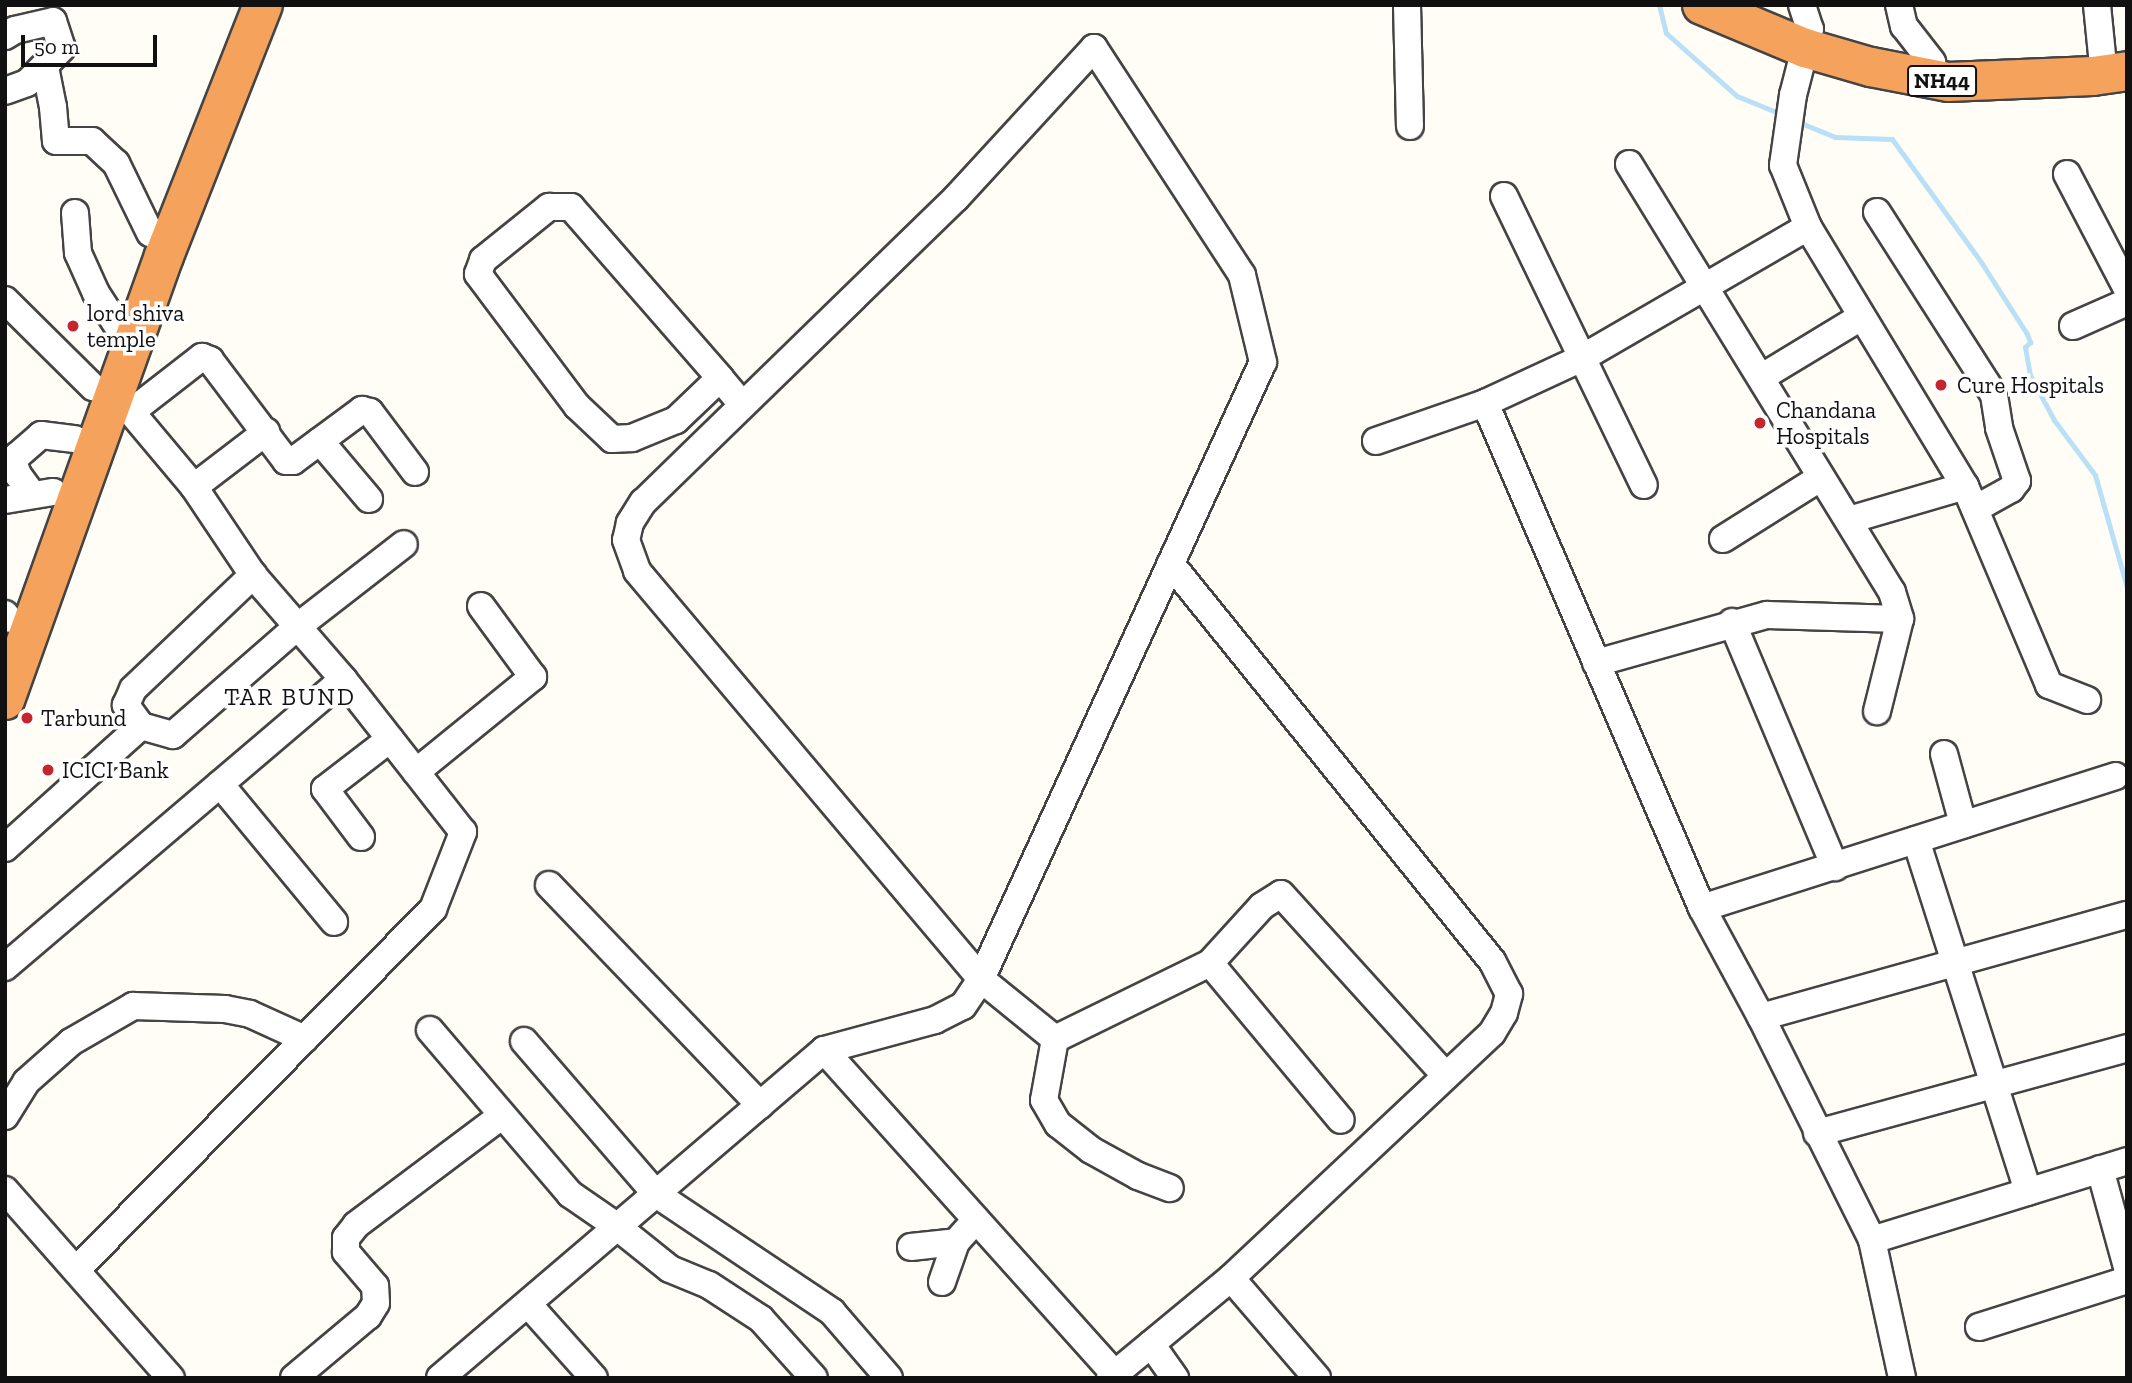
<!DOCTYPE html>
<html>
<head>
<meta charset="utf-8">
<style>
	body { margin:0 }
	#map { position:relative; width:2132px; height:1383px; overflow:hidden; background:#fffdf5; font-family:"Zilla Slab",serif }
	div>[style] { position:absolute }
	.stream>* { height:5px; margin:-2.5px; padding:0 2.5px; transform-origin:2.5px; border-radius:2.5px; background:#b9e0f7 }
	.roads { filter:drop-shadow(2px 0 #444) drop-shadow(-2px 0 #444) drop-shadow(0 2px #444) drop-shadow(0 -2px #444) }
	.minor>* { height:26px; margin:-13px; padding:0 13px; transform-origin:13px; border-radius:13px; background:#fff }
	.highway>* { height:38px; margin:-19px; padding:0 19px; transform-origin:19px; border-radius:19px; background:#f5a25d }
	.dots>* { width:19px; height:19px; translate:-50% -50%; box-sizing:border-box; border:4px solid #fff; border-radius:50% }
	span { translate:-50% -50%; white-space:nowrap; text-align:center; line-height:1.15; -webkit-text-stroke:7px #fff; paint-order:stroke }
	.shield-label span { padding:2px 5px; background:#fff; border:2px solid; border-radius:5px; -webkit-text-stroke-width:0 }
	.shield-label { font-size:21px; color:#111; font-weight:700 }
	.poi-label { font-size:23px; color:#111 }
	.left { translate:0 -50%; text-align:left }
	.neighbourhood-label { font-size:24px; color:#111; letter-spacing:2px }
	.frame { position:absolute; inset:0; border:7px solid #111; pointer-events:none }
	.scale { position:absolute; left:21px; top:35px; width:136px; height:32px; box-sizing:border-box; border:4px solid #111; border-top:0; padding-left:9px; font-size:21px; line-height:24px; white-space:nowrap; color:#111; -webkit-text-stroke:5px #fff; paint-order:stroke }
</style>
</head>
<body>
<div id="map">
	<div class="stream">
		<div style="left:1659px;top:5px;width:29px;rotate:76deg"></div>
		<div style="left:1666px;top:33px;width:95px;rotate:41.6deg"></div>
		<div style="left:1737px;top:96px;width:48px;rotate:22.2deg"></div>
		<div style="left:1796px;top:121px;width:42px;rotate:22.3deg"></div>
		<div style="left:1835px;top:137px;width:57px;rotate:2deg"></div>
		<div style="left:1892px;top:139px;width:152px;rotate:54.1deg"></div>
		<div style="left:1981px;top:262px;width:85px;rotate:57.4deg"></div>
		<div style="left:2027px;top:334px;width:9px;rotate:69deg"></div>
		<div style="left:2030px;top:342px;width:7px;rotate:135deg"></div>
		<div style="left:2025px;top:347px;width:28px;rotate:80deg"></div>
		<div style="left:2030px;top:375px;width:51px;rotate:61.9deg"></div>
		<div style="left:2054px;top:420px;width:69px;rotate:53.3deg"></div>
		<div style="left:2095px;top:475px;width:116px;rotate:74.1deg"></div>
	</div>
	<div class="roads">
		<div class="minor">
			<div style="left:1407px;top:5px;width:121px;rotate:88.6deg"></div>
			<div style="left:1802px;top:5px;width:25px;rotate:72deg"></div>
			<div style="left:1810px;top:29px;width:68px;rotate:104.4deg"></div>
			<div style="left:1793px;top:95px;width:71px;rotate:98.1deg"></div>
			<div style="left:1783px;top:165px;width:67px;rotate:68deg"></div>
			<div style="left:1808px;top:227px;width:303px;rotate:58.8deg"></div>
			<div style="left:1965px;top:486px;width:216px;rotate:67.1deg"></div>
			<div style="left:2049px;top:685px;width:41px;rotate:21.5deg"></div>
			<div style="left:1899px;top:5px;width:22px;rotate:77deg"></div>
			<div style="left:1904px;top:26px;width:46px;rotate:52.1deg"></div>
			<div style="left:2097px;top:5px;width:50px;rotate:84.3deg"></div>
			<div style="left:5px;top:36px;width:12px;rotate:-31deg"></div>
			<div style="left:15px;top:30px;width:39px;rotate:-13deg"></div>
			<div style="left:53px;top:21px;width:28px;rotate:72deg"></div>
			<div style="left:62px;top:48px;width:49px;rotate:135deg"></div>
			<div style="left:27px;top:83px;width:23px;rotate:160deg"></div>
			<div style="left:45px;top:67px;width:41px;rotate:78.7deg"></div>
			<div style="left:53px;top:107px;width:34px;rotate:85deg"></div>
			<div style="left:56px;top:141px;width:36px"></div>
			<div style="left:92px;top:141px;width:33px;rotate:43deg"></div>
			<div style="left:116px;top:163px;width:78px;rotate:64.1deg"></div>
			<div style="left:1629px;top:164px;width:502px;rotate:58.43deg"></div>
			<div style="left:1892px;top:592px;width:28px;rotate:73deg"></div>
			<div style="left:1900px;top:619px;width:95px;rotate:104deg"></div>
			<div style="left:2067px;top:174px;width:130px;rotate:62.4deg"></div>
			<div style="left:1504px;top:196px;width:321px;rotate:64.2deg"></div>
			<div style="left:1877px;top:212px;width:217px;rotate:57.4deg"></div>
			<div style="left:1994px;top:395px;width:33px;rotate:81deg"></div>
			<div style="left:1999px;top:428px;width:56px;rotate:71.2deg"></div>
			<div style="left:2017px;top:481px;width:10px;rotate:127deg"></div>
			<div style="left:2011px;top:489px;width:41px;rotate:150.9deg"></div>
			<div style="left:75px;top:213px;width:40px;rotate:85.7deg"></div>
			<div style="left:78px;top:253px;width:44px;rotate:65.8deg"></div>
			<div style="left:96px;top:293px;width:37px;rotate:57deg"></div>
			<div style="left:5px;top:300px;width:124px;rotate:44.7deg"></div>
			<div style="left:2073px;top:326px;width:59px;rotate:-24deg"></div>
			<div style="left:1762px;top:377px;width:116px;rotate:-31.2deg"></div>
			<div style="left:720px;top:378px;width:61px;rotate:136.3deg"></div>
			<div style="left:676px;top:420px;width:48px;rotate:157.8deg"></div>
			<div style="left:632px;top:438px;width:20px;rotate:177deg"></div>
			<div style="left:612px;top:439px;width:48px;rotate:-136.7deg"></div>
			<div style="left:577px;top:406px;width:165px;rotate:-126.9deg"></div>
			<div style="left:478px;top:274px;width:15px;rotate:-70deg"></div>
			<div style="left:483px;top:260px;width:85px;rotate:-38.8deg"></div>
			<div style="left:549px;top:207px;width:22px"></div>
			<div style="left:571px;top:207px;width:227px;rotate:48.9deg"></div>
			<div style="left:720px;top:378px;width:35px;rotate:50deg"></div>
			<div style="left:1485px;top:403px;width:550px;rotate:66.75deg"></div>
			<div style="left:1702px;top:908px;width:124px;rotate:61.6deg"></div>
			<div style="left:1761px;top:1017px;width:249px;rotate:63.5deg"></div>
			<div style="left:1872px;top:1240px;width:141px;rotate:77.7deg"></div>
			<div style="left:131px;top:412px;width:90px;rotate:-37.8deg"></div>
			<div style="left:202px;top:357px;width:9px;rotate:21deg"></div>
			<div style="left:210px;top:360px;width:126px;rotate:53deg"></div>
			<div style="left:286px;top:461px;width:7px"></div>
			<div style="left:293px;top:461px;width:86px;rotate:-36.5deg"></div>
			<div style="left:362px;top:410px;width:8px;rotate:14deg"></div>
			<div style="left:370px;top:412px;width:75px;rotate:53.1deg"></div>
			<div style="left:320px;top:441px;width:76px;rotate:49.8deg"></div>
			<div style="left:1376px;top:441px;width:115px;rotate:-19.2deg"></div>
			<div style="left:1485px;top:403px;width:107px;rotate:-24.9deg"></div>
			<div style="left:1582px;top:358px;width:261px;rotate:-30.1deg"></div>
			<div style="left:194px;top:487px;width:91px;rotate:-37.4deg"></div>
			<div style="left:32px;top:494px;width:24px;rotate:-126deg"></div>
			<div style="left:18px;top:475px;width:12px;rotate:-110deg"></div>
			<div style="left:14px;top:464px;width:9px;rotate:-69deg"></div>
			<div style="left:17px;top:456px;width:32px;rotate:-41deg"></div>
			<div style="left:41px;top:435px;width:34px;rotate:7deg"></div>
			<div style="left:5px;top:500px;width:49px;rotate:-9.5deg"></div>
			<div style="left:1849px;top:520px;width:121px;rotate:-16.3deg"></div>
			<div style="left:1723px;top:539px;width:115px;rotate:-32.2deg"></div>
			<div style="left:5px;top:614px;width:6px;rotate:51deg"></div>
			<div style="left:1732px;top:622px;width:266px;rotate:67.2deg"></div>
			<div style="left:1596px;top:663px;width:178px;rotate:-15.7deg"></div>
			<div style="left:1767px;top:615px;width:133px;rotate:1.7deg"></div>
			<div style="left:141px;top:726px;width:33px;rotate:16deg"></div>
			<div style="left:173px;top:735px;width:164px;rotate:-41.1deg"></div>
			<div style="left:297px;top:627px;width:135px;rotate:-37.8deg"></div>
			<div style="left:1944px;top:754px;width:73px;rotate:74.8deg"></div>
			<div style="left:416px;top:772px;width:151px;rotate:-39.1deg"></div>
			<div style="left:533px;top:677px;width:88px;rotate:-126.2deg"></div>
			<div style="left:220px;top:784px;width:179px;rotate:50.4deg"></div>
			<div style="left:361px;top:837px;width:60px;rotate:-126.9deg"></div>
			<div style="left:325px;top:789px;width:82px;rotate:-37.6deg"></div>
			<div style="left:1916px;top:840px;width:369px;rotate:72.3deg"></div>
			<div style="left:5px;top:848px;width:183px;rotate:-41.9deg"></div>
			<div style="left:141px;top:726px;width:26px;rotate:-126deg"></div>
			<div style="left:126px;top:705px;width:17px;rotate:-66deg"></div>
			<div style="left:133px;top:689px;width:166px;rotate:-43.5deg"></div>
			<div style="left:549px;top:885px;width:305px;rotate:46.2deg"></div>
			<div style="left:1702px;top:908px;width:434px;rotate:-17.7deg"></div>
			<div style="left:1210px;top:963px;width:77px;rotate:-47.6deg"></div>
			<div style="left:1262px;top:906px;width:22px;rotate:-32deg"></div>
			<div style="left:1281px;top:894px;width:244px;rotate:47.8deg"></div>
			<div style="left:5px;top:967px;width:444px;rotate:-40.4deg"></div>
			<div style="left:1761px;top:1017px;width:380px;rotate:-15.6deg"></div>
			<div style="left:430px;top:1030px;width:216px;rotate:49.5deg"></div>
			<div style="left:570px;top:1194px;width:55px;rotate:34.6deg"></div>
			<div style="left:615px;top:1225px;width:70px;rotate:38.7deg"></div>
			<div style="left:670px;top:1269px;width:42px;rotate:22.3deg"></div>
			<div style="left:709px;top:1285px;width:62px;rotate:33.2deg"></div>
			<div style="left:761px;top:1319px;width:79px;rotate:48.1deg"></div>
			<div style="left:1055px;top:1039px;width:173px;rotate:-26.1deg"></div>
			<div style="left:1210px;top:963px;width:204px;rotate:50.2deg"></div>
			<div style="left:524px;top:1041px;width:202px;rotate:49.2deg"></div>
			<div style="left:656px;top:1194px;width:212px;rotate:33.8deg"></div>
			<div style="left:832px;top:1312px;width:87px;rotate:49.2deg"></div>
			<div style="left:824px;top:1050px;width:435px;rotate:48.1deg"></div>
			<div style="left:5px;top:1116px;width:40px;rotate:-58deg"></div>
			<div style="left:26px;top:1082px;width:60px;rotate:-41.6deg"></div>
			<div style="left:71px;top:1042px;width:72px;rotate:-30.1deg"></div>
			<div style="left:133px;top:1006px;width:92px;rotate:1.9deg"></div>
			<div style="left:225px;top:1009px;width:25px;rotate:11deg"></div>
			<div style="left:250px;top:1014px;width:60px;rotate:24.4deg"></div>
			<div style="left:1817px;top:1133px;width:321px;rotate:-15.3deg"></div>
			<div style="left:2100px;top:1169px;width:102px;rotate:74.6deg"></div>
			<div style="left:5px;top:1190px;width:251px;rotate:48.6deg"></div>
			<div style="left:1872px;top:1240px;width:267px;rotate:-17.2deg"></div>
			<div style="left:911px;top:1247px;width:45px;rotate:-6.3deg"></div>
			<div style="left:76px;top:1270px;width:508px;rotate:-45.32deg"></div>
			<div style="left:433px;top:909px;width:83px;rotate:-68.7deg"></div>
			<div style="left:463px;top:832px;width:194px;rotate:-128.1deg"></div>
			<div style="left:343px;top:679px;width:138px;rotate:-130.9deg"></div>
			<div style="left:253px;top:575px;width:106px;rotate:-123.8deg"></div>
			<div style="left:194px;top:487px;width:98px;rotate:-130deg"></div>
			<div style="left:131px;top:412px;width:22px;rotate:-144deg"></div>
			<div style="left:1231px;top:1278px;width:132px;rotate:49.3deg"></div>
			<div style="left:942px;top:1282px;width:42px;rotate:-70.7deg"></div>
			<div style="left:956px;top:1242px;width:30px;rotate:-48deg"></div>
			<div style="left:528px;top:1304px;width:99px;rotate:48.3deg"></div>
			<div style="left:1979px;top:1327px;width:155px;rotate:-17.6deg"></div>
			<div style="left:1151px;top:1344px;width:42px;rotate:54.8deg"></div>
			<div style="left:294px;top:1378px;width:97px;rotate:-40deg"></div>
			<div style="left:368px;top:1316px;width:15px;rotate:-58deg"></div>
			<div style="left:376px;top:1303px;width:17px;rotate:-93deg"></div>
			<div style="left:375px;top:1286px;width:45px;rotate:-130.5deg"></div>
			<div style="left:346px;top:1252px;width:14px;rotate:-90deg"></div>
			<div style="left:346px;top:1238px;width:16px;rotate:-52deg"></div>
			<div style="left:356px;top:1225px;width:181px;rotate:-36.9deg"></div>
			<div style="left:440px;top:1378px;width:505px;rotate:-40.5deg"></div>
			<div style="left:824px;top:1050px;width:115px;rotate:-15.1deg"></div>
			<div style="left:935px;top:1020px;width:31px;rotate:-27deg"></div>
			<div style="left:963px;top:1006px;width:32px;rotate:-56deg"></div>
			<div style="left:981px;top:979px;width:678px;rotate:-65.44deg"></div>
			<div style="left:1263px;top:362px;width:89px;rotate:-103.6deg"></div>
			<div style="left:1242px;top:275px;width:271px;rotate:-123.1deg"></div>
			<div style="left:1094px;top:48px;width:204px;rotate:132.6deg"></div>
			<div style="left:956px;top:198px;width:436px;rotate:135.8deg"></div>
			<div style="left:643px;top:502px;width:25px;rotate:122deg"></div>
			<div style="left:630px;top:523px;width:17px;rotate:103deg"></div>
			<div style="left:626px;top:540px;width:33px;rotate:70deg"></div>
			<div style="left:637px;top:571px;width:534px;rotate:49.86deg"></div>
			<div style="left:981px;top:979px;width:95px;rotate:39deg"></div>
			<div style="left:1055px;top:1039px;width:62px;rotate:100.2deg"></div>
			<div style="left:1044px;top:1100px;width:28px;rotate:60deg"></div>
			<div style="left:1058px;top:1124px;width:42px;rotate:38.2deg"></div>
			<div style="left:1091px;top:1150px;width:54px;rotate:29deg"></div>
			<div style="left:1138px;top:1176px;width:34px;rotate:21deg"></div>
			<div style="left:1110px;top:1378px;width:157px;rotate:-39.6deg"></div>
			<div style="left:1231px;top:1278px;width:358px;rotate:-43.2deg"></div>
			<div style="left:1492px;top:1033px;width:23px;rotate:-59deg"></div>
			<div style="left:1504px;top:1013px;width:20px;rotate:-75deg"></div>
			<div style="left:1509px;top:994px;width:37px;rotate:-117deg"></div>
			<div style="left:1492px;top:961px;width:511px;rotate:-128.96deg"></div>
		</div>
		<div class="highway">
			<div style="left:1702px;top:5px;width:112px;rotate:22.7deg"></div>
			<div style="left:1805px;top:48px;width:69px;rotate:16.1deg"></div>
			<div style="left:1871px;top:67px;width:78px;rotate:11deg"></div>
			<div style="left:1948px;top:82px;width:145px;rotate:-2.4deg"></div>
			<div style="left:2093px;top:76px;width:34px;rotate:-8deg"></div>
			<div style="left:5px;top:700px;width:472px;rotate:-70.3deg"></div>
			<div style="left:164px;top:256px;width:270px;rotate:-68.5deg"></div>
		</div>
	</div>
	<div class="dots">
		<div style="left:73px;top:326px;background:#c4262e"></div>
		<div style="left:1941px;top:385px;background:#c4262e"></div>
		<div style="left:1760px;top:423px;background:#c4262e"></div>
		<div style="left:27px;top:718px;background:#c4262e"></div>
		<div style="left:48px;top:770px;background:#c4262e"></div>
	</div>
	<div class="shield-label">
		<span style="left:1942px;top:81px">NH44</span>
	</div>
	<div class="poi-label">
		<span class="left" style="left:87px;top:326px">lord shiva<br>temple</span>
		<span class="left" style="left:1957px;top:385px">Cure Hospitals</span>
		<span class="left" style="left:1776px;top:423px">Chandana<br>Hospitals</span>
		<span class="left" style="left:41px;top:718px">Tarbund</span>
		<span class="left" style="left:62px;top:770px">ICICI Bank</span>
	</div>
	<div class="neighbourhood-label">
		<span style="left:290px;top:697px">TAR BUND</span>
	</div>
	<div class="frame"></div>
	<div class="scale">50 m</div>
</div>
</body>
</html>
